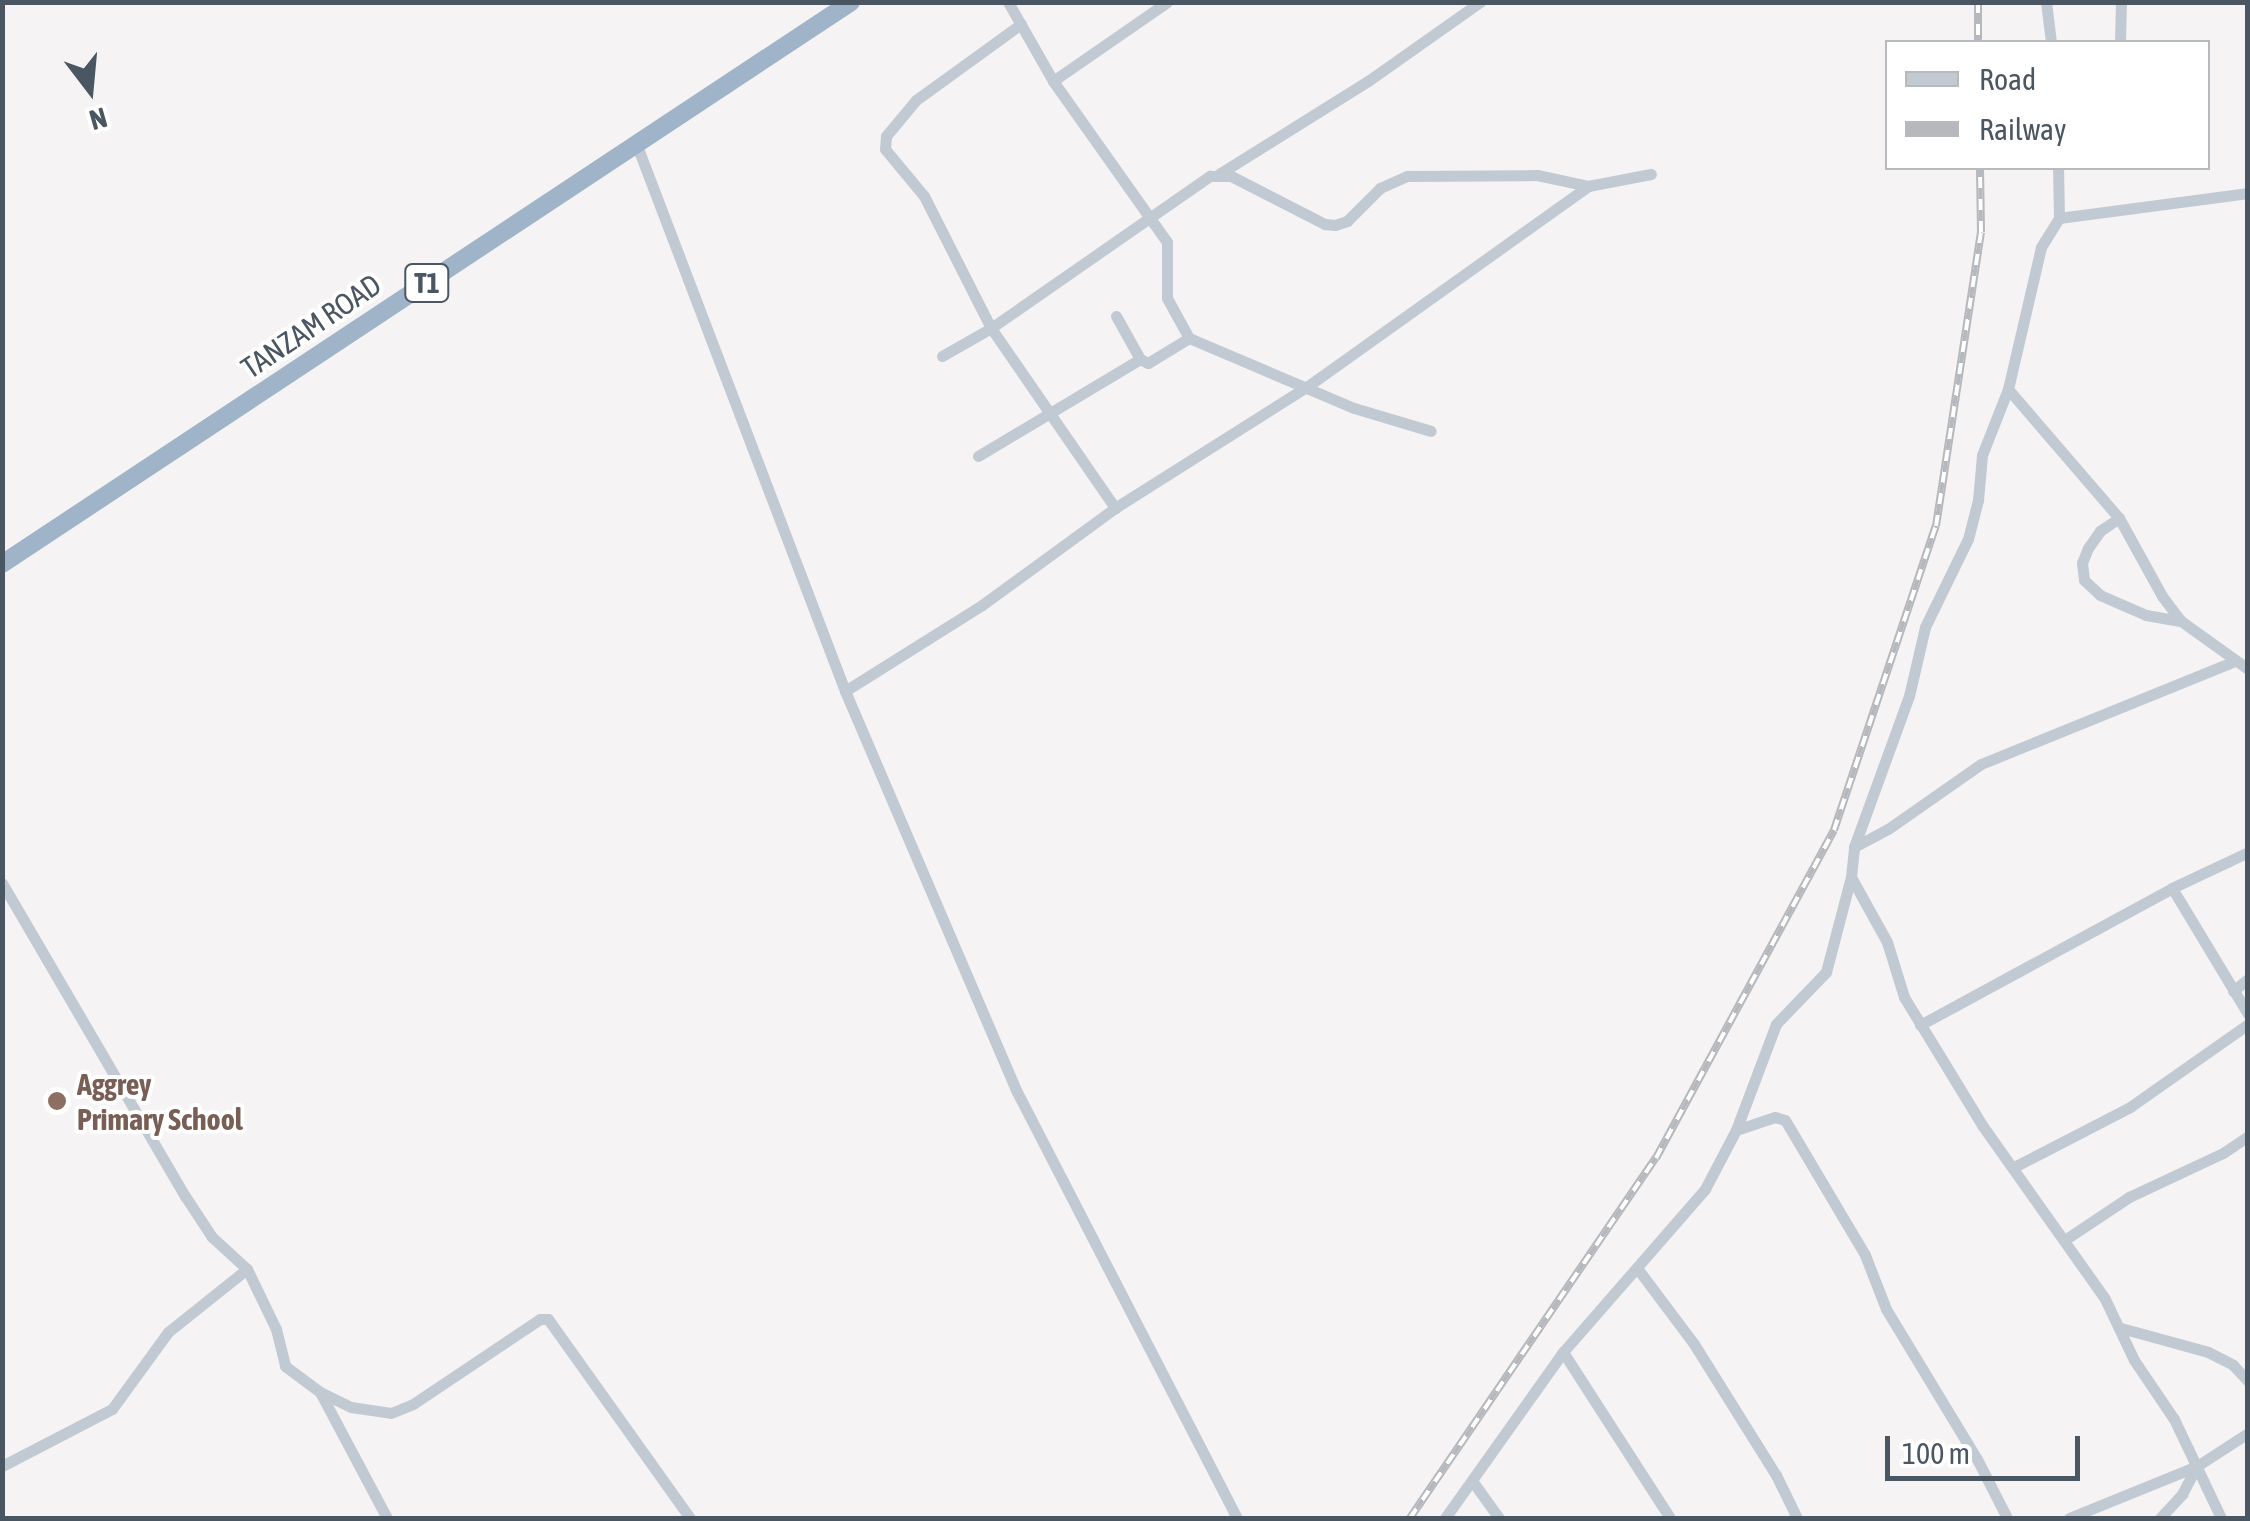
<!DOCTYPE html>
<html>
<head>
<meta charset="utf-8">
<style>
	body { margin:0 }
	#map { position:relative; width:2250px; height:1521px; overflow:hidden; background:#f5f3f3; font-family:"Asap Condensed",sans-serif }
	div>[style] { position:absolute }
	.minor>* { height:11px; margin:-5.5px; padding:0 5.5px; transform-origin:5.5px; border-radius:5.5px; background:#c1cad2 }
	.trunk>* { height:18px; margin:-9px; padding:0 9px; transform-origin:9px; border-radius:9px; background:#9fb4c9 }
	.rail>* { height:8px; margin-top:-4px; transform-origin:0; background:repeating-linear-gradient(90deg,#fff 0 11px,#b5b8bd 0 22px); box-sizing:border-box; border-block:2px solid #b5b8bd }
	.dots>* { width:28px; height:28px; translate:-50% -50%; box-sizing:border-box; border:5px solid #fff; border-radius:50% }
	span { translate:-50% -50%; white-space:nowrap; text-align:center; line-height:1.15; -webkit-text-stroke:8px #fff; paint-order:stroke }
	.shield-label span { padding:2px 8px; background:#fff; border:2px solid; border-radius:8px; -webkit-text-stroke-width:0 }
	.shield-label { font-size:28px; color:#4a5661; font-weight:700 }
	.street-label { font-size:30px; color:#4a5661 }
	.education-label { font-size:30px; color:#785e54; font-weight:700 }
	.left { translate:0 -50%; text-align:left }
	.frame { position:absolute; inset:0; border:5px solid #4a5661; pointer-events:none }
	.legend { position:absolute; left:1885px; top:40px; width:325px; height:130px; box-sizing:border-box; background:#fff; border:2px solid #b7bbc0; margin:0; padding:12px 18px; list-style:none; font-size:30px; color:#4a5661 }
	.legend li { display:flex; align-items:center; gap:20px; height:50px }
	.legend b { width:50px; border:2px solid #b7bbc0 }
	.north { position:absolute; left:40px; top:40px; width:100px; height:100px; -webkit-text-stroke:8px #fff; paint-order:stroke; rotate:164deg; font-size:28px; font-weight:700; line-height:40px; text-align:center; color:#4a5661 }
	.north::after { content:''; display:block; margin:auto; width:35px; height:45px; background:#4a5661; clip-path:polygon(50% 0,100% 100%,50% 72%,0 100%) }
	.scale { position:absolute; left:1885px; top:1436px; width:195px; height:45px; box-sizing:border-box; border:5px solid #4a5661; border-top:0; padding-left:12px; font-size:30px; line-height:35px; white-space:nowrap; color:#4a5661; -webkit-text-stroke:8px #fff; paint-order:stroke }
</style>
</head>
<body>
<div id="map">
	<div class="minor">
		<div style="left:1008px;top:2px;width:91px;rotate:60.3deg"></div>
		<div style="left:1053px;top:81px;width:197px;rotate:54.7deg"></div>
		<div style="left:1167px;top:242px;width:56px;rotate:90deg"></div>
		<div style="left:1167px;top:298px;width:46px;rotate:61.2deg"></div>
		<div style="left:1189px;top:338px;width:179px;rotate:23deg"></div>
		<div style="left:1354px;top:408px;width:80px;rotate:16.6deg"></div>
		<div style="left:2046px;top:2px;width:40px;rotate:82.9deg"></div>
		<div style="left:1021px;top:24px;width:130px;rotate:144.1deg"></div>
		<div style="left:916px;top:100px;width:47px;rotate:129.8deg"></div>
		<div style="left:886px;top:136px;width:13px;rotate:94deg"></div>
		<div style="left:885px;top:149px;width:61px;rotate:50.3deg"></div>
		<div style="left:924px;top:196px;width:148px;rotate:63.1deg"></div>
		<div style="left:991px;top:328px;width:219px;rotate:55.4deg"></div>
		<div style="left:2120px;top:42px;width:40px;rotate:-88.6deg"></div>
		<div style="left:1053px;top:81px;width:139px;rotate:-34.7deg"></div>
		<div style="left:636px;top:143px;width:587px;rotate:69.12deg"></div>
		<div style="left:845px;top:691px;width:434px;rotate:66.8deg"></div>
		<div style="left:1016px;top:1090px;width:482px;rotate:62.7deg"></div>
		<div style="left:1219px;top:174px;width:176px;rotate:-32deg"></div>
		<div style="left:1368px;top:81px;width:137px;rotate:-35.2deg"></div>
		<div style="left:2059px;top:218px;width:191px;rotate:-7.5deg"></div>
		<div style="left:1116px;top:316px;width:49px;rotate:60.8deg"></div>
		<div style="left:1140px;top:359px;width:9px;rotate:27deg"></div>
		<div style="left:1148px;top:363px;width:48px;rotate:-31.4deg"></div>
		<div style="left:942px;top:356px;width:56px;rotate:-29.7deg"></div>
		<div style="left:991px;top:328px;width:267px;rotate:-34.8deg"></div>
		<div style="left:1210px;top:176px;width:21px"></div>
		<div style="left:1231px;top:176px;width:106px;rotate:27.1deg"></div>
		<div style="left:1325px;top:224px;width:10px;rotate:6deg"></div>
		<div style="left:1335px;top:225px;width:13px;rotate:-18deg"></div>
		<div style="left:1347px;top:221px;width:47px;rotate:-45deg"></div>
		<div style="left:1380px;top:188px;width:30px;rotate:-24deg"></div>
		<div style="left:1407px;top:176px;width:130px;rotate:-0.4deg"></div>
		<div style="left:1537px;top:175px;width:52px;rotate:12.2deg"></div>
		<div style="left:2008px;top:389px;width:170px;rotate:49.3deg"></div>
		<div style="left:2119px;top:518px;width:89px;rotate:61.1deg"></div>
		<div style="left:2162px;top:596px;width:31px;rotate:53deg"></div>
		<div style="left:2181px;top:621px;width:82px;rotate:35.6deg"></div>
		<div style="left:978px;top:456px;width:189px;rotate:-30.9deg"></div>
		<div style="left:2119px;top:518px;width:23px;rotate:146deg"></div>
		<div style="left:2100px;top:531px;width:21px;rotate:125deg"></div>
		<div style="left:2088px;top:548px;width:16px;rotate:112deg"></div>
		<div style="left:2082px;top:563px;width:17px;rotate:83deg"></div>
		<div style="left:2084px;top:580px;width:22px;rotate:43deg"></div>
		<div style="left:2100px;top:595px;width:50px;rotate:23.5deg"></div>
		<div style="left:2146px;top:615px;width:36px;rotate:10deg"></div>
		<div style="left:845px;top:691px;width:162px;rotate:-32.1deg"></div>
		<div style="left:982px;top:605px;width:165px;rotate:-36.1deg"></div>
		<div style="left:1115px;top:508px;width:228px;rotate:-32.3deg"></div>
		<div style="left:1308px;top:386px;width:344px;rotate:-35.5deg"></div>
		<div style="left:1588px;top:186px;width:64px;rotate:-10.8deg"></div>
		<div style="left:1854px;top:847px;width:38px;rotate:-28deg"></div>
		<div style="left:1888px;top:829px;width:113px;rotate:-35deg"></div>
		<div style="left:1981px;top:764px;width:271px;rotate:-22.1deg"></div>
		<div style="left:1851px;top:877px;width:74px;rotate:61deg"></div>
		<div style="left:1887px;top:942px;width:58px;rotate:72.8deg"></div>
		<div style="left:1904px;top:997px;width:150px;rotate:58.6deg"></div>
		<div style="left:1982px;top:1125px;width:213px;rotate:54.7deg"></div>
		<div style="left:2105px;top:1299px;width:68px;rotate:64.6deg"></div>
		<div style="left:2134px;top:1360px;width:71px;rotate:55.9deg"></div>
		<div style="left:2174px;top:1419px;width:110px;rotate:64.6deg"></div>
		<div style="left:2px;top:883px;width:363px;rotate:59.7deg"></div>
		<div style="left:185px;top:1196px;width:49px;rotate:56.6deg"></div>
		<div style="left:212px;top:1237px;width:47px;rotate:42.4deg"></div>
		<div style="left:247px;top:1269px;width:67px;rotate:64.2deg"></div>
		<div style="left:276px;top:1329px;width:38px;rotate:76deg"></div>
		<div style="left:285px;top:1366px;width:44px;rotate:36.6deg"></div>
		<div style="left:320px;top:1392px;width:34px;rotate:26deg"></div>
		<div style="left:351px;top:1407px;width:40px;rotate:8.5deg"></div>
		<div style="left:391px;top:1413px;width:24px;rotate:-22deg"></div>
		<div style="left:413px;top:1404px;width:153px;rotate:-33.8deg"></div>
		<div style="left:540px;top:1319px;width:8px"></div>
		<div style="left:548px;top:1319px;width:244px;rotate:54.5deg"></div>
		<div style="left:2172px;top:888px;width:147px;rotate:58.9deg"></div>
		<div style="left:2233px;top:991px;width:19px;rotate:-39deg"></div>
		<div style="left:1920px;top:1025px;width:287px;rotate:-28.5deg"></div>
		<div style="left:2172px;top:888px;width:84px;rotate:-25.3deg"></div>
		<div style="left:1736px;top:1130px;width:41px;rotate:-18.4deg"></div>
		<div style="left:1775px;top:1117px;width:10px;rotate:17deg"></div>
		<div style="left:1785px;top:1120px;width:157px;rotate:59.3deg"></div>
		<div style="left:1865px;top:1255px;width:58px;rotate:68.7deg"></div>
		<div style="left:1886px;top:1309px;width:175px;rotate:58.8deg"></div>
		<div style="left:1977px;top:1459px;width:66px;rotate:63deg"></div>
		<div style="left:2014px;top:1167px;width:131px;rotate:-27.3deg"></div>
		<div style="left:2130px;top:1107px;width:144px;rotate:-35.1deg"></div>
		<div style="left:2066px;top:1239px;width:76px;rotate:-33.7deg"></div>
		<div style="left:2129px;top:1197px;width:104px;rotate:-25.1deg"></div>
		<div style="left:2223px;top:1153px;width:30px;rotate:-34deg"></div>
		<div style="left:1637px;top:1268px;width:95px;rotate:53.1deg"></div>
		<div style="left:1694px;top:1344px;width:155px;rotate:58deg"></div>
		<div style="left:1776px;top:1475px;width:48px;rotate:64deg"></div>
		<div style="left:2121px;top:1328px;width:90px;rotate:15.4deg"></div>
		<div style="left:2208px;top:1352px;width:28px;rotate:27deg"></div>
		<div style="left:2233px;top:1365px;width:22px;rotate:47deg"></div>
		<div style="left:1563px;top:1352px;width:197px;rotate:57.2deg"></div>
		<div style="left:321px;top:1394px;width:140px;rotate:62deg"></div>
		<div style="left:2px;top:1466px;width:124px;rotate:-27.4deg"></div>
		<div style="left:112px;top:1409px;width:95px;rotate:-54deg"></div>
		<div style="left:168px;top:1332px;width:101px;rotate:-38.6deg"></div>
		<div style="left:1473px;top:1482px;width:44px;rotate:54.2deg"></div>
		<div style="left:1445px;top:1518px;width:204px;rotate:-54.6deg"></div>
		<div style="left:1563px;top:1352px;width:216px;rotate:-48.9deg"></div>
		<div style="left:1705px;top:1189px;width:67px;rotate:-62.3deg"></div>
		<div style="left:1736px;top:1130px;width:113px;rotate:-69.3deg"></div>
		<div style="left:1776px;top:1024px;width:72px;rotate:-46.1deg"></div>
		<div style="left:1826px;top:972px;width:98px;rotate:-75.3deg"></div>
		<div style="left:1851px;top:877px;width:30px;rotate:-84deg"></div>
		<div style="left:1854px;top:847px;width:161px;rotate:-70deg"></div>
		<div style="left:1909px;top:696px;width:71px;rotate:-76.9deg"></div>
		<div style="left:1925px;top:627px;width:98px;rotate:-64deg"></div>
		<div style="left:1968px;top:539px;width:40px;rotate:-75.6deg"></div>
		<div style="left:1978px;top:500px;width:45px;rotate:-84.9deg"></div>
		<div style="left:1982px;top:455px;width:71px;rotate:-68.5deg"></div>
		<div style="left:2008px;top:389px;width:146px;rotate:-76.9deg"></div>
		<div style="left:2041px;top:247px;width:34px;rotate:-58deg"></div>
		<div style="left:2059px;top:218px;width:50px;rotate:-91.1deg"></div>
		<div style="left:2069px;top:1518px;width:138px;rotate:-22.1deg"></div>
		<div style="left:2197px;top:1466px;width:61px;rotate:-32.9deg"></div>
		<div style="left:2160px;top:1518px;width:33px;rotate:-47deg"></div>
		<div style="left:2182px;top:1494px;width:32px;rotate:-62deg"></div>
	</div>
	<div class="trunk">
		<div style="left:2px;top:564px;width:1018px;rotate:-33.5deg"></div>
	</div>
	<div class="rail">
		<div style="left:1978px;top:2px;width:40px;rotate:90deg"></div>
		<div style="left:1410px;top:1518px;width:436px;rotate:-55.7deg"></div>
		<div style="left:1656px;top:1158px;width:373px;rotate:-61.5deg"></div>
		<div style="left:1834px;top:830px;width:321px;rotate:-71.5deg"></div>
		<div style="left:1936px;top:526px;width:297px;rotate:-81.3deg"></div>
		<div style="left:1981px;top:232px;width:64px;rotate:-90.9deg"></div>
	</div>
	<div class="dots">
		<div style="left:57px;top:1101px;background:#8d6e63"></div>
	</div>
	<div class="shield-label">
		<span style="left:427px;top:283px">T1</span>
	</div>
	<div class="street-label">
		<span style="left:311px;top:326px;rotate:-34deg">TANZAM ROAD</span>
	</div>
	<div class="education-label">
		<span class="left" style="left:77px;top:1101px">Aggrey<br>Primary School</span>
	</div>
	<div class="frame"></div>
	<ul class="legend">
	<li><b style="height:12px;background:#c1cad2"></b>Road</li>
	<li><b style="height:12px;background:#b5b8bd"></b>Railway</li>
	</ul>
	<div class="north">N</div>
	<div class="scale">100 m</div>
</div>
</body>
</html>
